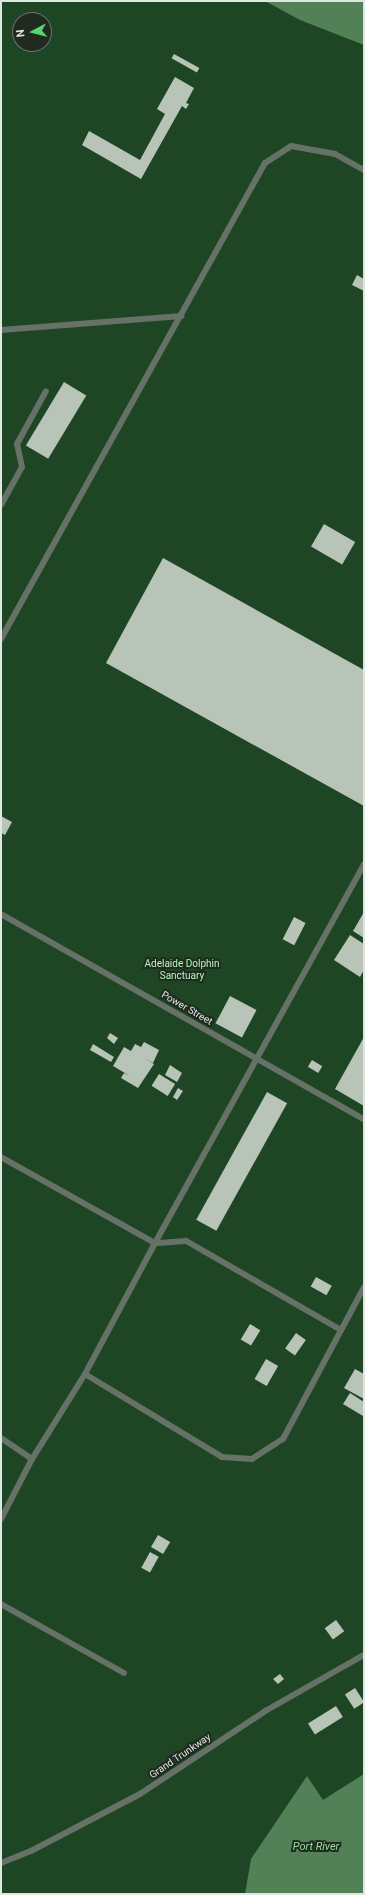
<!DOCTYPE html>
<html>
<head>
<meta charset="utf-8">
<style>
	body { margin:0 }
	#map { position:relative; width:365px; height:1895px; overflow:hidden; background:#202a21; font-family:Roboto,sans-serif }
	div>[style] { position:absolute }
	.green>* { inset:0; background:#1e4524 }
	.water>* { inset:0; background:#528157 }
	.building>* { inset:0; background:#b8c4b8; transform-origin:0 0 }
	.service>* { height:6px; margin:-3px; padding:0 3px; transform-origin:3px; border-radius:3px; background:#667267 }
	span { translate:-50% -50%; white-space:nowrap; text-align:center; line-height:1.15; -webkit-text-stroke:4px #202a21; paint-order:stroke }
	.park-label { font-size:10px; color:#b2f9b9 }
	.street-label { font-size:10px; color:#e0e7e1 }
	.water-label { font-size:11px; color:#98de9f; font-style:italic }
	.frame { position:absolute; inset:0; border:2px solid #e0e7e1; pointer-events:none }
	.north { position:absolute; left:12px; top:12px; width:40px; height:40px; box-sizing:border-box; background:#202a21; border:1px solid #6d766e; border-radius:50%; rotate:263deg; font-size:11px; font-weight:700; line-height:16px; text-align:center; color:#e0e7e1 }
	.north::after { content:''; display:block; margin:auto; width:14px; height:18px; background:#59d56f; clip-path:polygon(50% 0,100% 100%,50% 72%,0 100%) }
</style>
</head>
<body>
<div id="map">
	<div class="green">
		<div style="clip-path:polygon(evenodd,1px 1px,364px 1px,364px 1894px,1px 1894px,1px 1px,20px 20px,44px 20px,44px 44px,20px 44px,20px 20px)"></div>
	</div>
	<div class="water">
		<div style="clip-path:polygon(265px 1px,364px 1px,364px 45px,300px 20px)"></div>
		<div style="clip-path:polygon(364px 1774px,364px 1894px,245px 1894px,251px 1859px,307px 1776px,323px 1800px)"></div>
	</div>
	<div class="building">
		<div style="left:174px;top:54px;width:29px;height:5px;rotate:29deg"></div>
		<div style="clip-path:polygon(175px 77px,194px 88px,186px 103px,189px 104px,186px 109px,182px 106px,141px 179px,82px 145px,89px 131px,140px 160px,165px 114px,157px 109px)"></div>
		<div style="clip-path:polygon(357px 275px,364px 279px,364px 291px,352px 285px)"></div>
		<div style="left:64px;top:382px;width:26px;height:74px;rotate:31deg"></div>
		<div style="left:324px;top:524px;width:36px;height:26px;rotate:30deg"></div>
		<div style="clip-path:polygon(163px 558px,364px 670px,364px 806px,106px 663px)"></div>
		<div style="clip-path:polygon(1px 816px,12px 822px,5px 835px,1px 833px)"></div>
		<div style="clip-path:polygon(364px 912px,364px 938px,353px 931px)"></div>
		<div style="left:294px;top:917px;width:13px;height:25px;rotate:27deg"></div>
		<div style="clip-path:polygon(350px 935px,364px 944px,364px 970px,360px 977px,334px 960px)"></div>
		<div style="left:230px;top:996px;width:30px;height:31px;rotate:28deg"></div>
		<div style="clip-path:polygon(110px 1033px,118px 1038px,114px 1044px,107px 1038px)"></div>
		<div style="clip-path:polygon(364px 1037px,364px 1106px,335px 1089px)"></div>
		<div style="clip-path:polygon(144px 1042px,159px 1050px,153px 1063px,144px 1058px,154px 1064px,138px 1088px,121px 1078px,124px 1073px,130px 1076px,113px 1066px,124px 1047px,131px 1051px,135px 1044px,141px 1047px)"></div>
		<div style="clip-path:polygon(93px 1044px,114px 1057px,111px 1062px,90px 1050px)"></div>
		<div style="left:312px;top:1060px;width:12px;height:8px;rotate:31deg"></div>
		<div style="clip-path:polygon(170px 1065px,182px 1073px,177px 1082px,165px 1075px)"></div>
		<div style="left:159px;top:1074px;width:19px;height:14px;rotate:32deg"></div>
		<div style="clip-path:polygon(178px 1088px,183px 1091px,177px 1100px,173px 1097px)"></div>
		<div style="left:267px;top:1092px;width:23px;height:146px;rotate:29deg"></div>
		<div style="left:316px;top:1277px;width:18px;height:11px;rotate:29deg"></div>
		<div style="left:250px;top:1324px;width:12px;height:18px;rotate:31deg"></div>
		<div style="left:296px;top:1333px;width:12px;height:19px;rotate:35deg"></div>
		<div style="left:266px;top:1359px;width:14px;height:23px;rotate:30deg"></div>
		<div style="clip-path:polygon(355px 1369px,364px 1374px,364px 1399px,344px 1388px)"></div>
		<div style="clip-path:polygon(350px 1393px,364px 1402px,363px 1416px,343px 1404px)"></div>
		<div style="left:158px;top:1535px;width:14px;height:14px;rotate:30deg"></div>
		<div style="left:150px;top:1552px;width:10px;height:18px;rotate:29deg"></div>
		<div style="left:336px;top:1620px;width:14px;height:14px;rotate:54deg"></div>
		<div style="clip-path:polygon(280px 1674px,284px 1679px,278px 1684px,273px 1679px)"></div>
		<div style="left:355px;top:1688px;width:17px;height:12px;rotate:57deg"></div>
		<div style="left:336px;top:1706px;width:13px;height:33px;rotate:58deg"></div>
	</div>
	<div class="service">
		<div style="left:1px;top:330px;width:181px;rotate:-4.4deg"></div>
		<div style="left:1px;top:505px;width:43px;rotate:-61.1deg"></div>
		<div style="left:22px;top:467px;width:24px;rotate:-102deg"></div>
		<div style="left:17px;top:444px;width:60px;rotate:-61.3deg"></div>
		<div style="left:1px;top:639px;width:544px;rotate:-60.99deg"></div>
		<div style="left:265px;top:163px;width:31px;rotate:-33deg"></div>
		<div style="left:291px;top:146px;width:45px;rotate:10.3deg"></div>
		<div style="left:335px;top:154px;width:33px;rotate:29deg"></div>
		<div style="left:1px;top:914px;width:417px;rotate:29.5deg"></div>
		<div style="left:1px;top:1157px;width:176px;rotate:29.2deg"></div>
		<div style="left:155px;top:1243px;width:149px;rotate:118.1deg"></div>
		<div style="left:85px;top:1374px;width:100px;rotate:121.9deg"></div>
		<div style="left:341px;top:1330px;width:179px;rotate:-150.1deg"></div>
		<div style="left:186px;top:1241px;width:31px;rotate:176deg"></div>
		<div style="left:155px;top:1243px;width:433px;rotate:-61.1deg"></div>
		<div style="left:85px;top:1374px;width:160px;rotate:31.2deg"></div>
		<div style="left:222px;top:1457px;width:30px;rotate:4deg"></div>
		<div style="left:252px;top:1459px;width:37px;rotate:-33deg"></div>
		<div style="left:283px;top:1439px;width:172px;rotate:-61.9deg"></div>
		<div style="left:1px;top:1438px;width:37px;rotate:34deg"></div>
		<div style="left:32px;top:1459px;width:68px;rotate:117.3deg"></div>
		<div style="left:1px;top:1604px;width:141px;rotate:29.3deg"></div>
		<div style="left:1px;top:1863px;width:32px;rotate:-22deg"></div>
		<div style="left:31px;top:1851px;width:123px;rotate:-27.6deg"></div>
		<div style="left:140px;top:1794px;width:152px;rotate:-33.5deg"></div>
		<div style="left:267px;top:1710px;width:112px;rotate:-29.6deg"></div>
	</div>
	<div class="park-label">
		<span style="left:182px;top:969px">Adelaide Dolphin<br>Sanctuary</span>
	</div>
	<div class="street-label">
		<span style="left:187px;top:1008px;rotate:30deg">Power Street</span>
		<span style="left:180px;top:1756px;rotate:-34deg">Grand Trunkway</span>
	</div>
	<div class="water-label">
		<span style="left:316px;top:1847px">Port River</span>
	</div>
	<div class="frame"></div>
	<div class="north">N</div>
</div>
</body>
</html>
